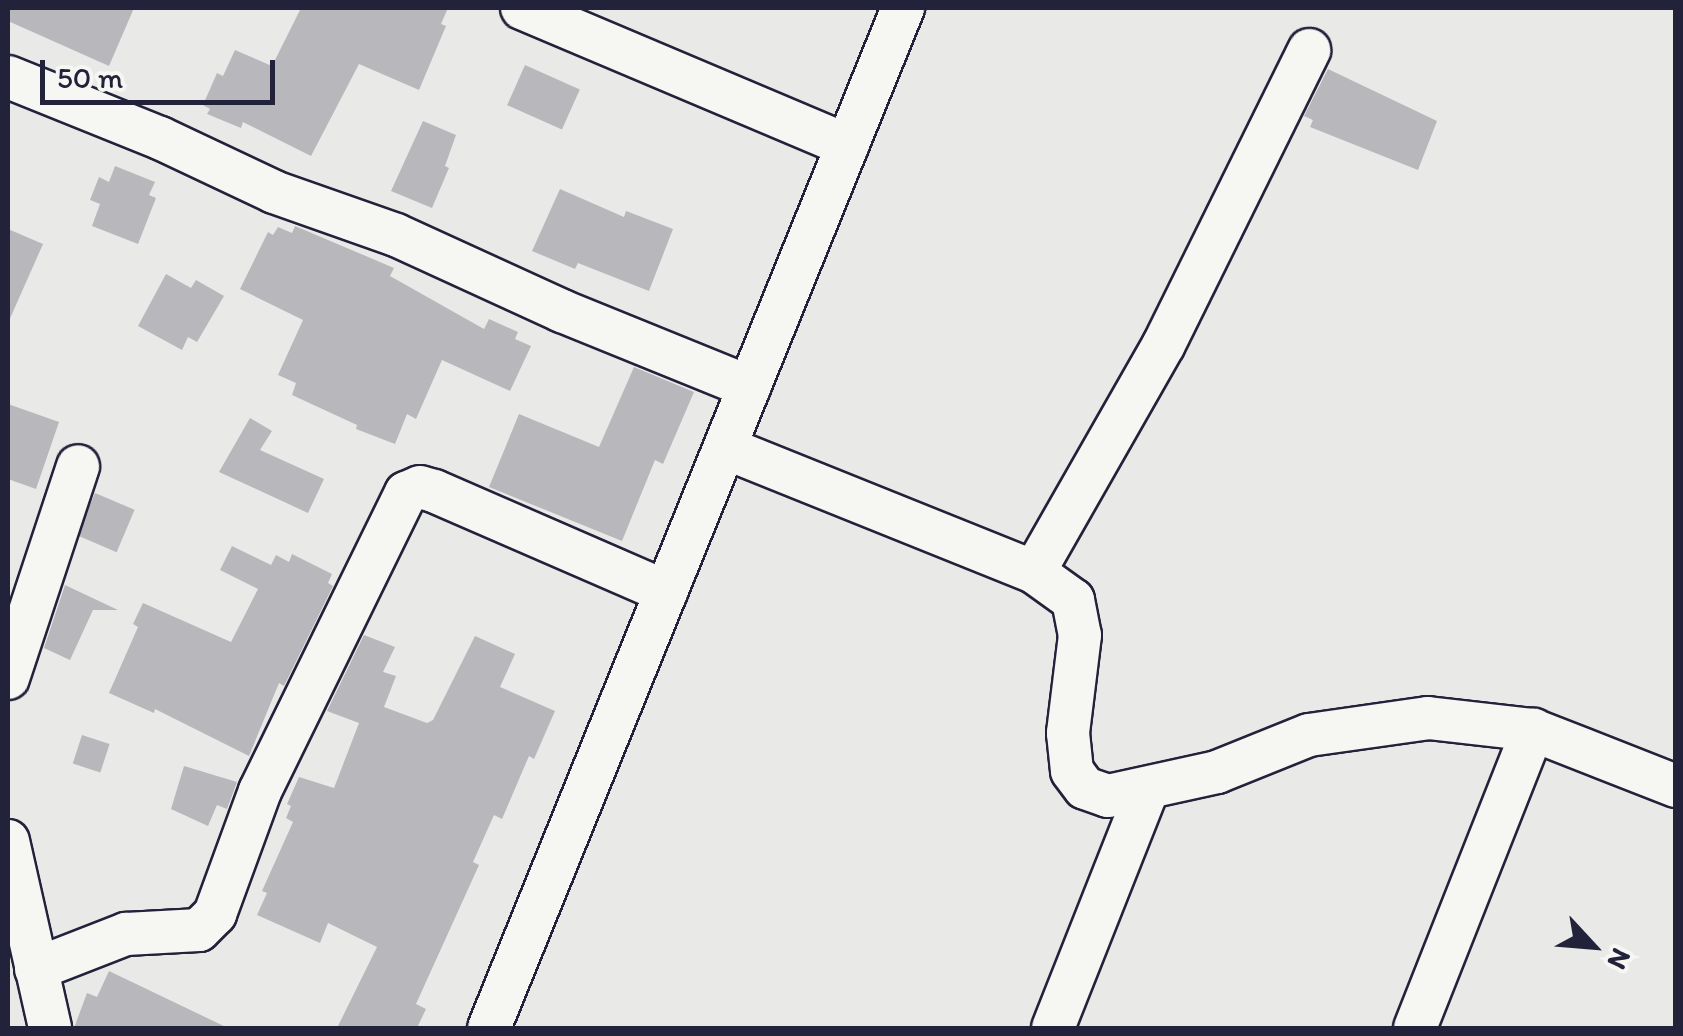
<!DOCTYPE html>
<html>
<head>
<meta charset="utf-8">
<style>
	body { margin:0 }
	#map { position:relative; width:1683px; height:1036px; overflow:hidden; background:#e9e9e7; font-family:Itim,sans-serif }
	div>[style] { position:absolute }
	.building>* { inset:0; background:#b8b8bc; transform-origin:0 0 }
	.roads { filter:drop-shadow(2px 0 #22223b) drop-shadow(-2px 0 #22223b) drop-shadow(0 2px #22223b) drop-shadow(0 -2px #22223b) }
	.minor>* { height:42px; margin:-21px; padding:0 21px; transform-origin:21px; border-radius:21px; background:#f6f6f2 }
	span { translate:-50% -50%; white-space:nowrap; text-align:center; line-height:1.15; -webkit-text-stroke:8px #f6f6f2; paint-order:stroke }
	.frame { position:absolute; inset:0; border:10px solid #22223b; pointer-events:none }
	.north { position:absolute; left:1543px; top:896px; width:100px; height:100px; -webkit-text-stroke:8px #f6f6f2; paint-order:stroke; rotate:116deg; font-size:28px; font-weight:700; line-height:40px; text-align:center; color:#22223b }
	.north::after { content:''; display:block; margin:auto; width:35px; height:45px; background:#22223b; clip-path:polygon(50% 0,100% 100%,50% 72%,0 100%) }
	.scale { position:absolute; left:40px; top:60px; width:235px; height:45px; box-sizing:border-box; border:5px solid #22223b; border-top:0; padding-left:12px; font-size:30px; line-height:35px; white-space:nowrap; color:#22223b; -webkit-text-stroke:8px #f6f6f2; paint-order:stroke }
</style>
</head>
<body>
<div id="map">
	<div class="building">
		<div style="clip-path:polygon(8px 8px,134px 8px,109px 66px,8px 21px)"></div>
		<div style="clip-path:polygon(301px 8px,448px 8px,441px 24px,446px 26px,419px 90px,359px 64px,311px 156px,243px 122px,241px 128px,207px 114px,210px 109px,203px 105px,217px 73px,223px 76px,235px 50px,272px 66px)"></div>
		<div style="left:525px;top:65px;width:60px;height:44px;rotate:24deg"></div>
		<div style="clip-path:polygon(1328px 69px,1437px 121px,1418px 170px,1310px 127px,1313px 120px,1304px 116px)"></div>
		<div style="clip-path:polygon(423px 121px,456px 135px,445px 166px,449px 168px,432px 208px,391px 191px)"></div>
		<div style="clip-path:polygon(115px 166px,155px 182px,149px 195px,156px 198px,138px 244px,92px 226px,100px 204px,90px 200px,99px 177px,109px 182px)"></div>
		<div style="clip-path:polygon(560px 189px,624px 217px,626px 211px,673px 229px,649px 291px,578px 263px,575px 269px,532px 251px)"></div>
		<div style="clip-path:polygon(295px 226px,394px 268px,390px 276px,484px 329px,489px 319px,518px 332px,515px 339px,531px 346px,510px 391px,442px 360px,416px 419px,407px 414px,395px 444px,356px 429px,357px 425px,292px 395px,296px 383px,278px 375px,303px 320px,240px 289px,268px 232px,273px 235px,278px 227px,292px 233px)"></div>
		<div style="clip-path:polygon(8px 229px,43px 244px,8px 323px)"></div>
		<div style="clip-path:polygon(166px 274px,191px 288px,196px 280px,224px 296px,197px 342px,188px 337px,182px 350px,138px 326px)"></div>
		<div style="clip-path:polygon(634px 367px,694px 392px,663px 464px,655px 460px,622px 541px,489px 487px,519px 414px,599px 447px)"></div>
		<div style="clip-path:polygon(8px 404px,59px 422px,36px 489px,8px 479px)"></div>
		<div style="clip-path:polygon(250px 418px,272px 431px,260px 450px,324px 479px,308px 513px,219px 472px)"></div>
		<div style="left:95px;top:493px;width:43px;height:46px;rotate:23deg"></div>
		<div style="clip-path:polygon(232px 546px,271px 565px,276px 555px,289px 562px,292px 554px,332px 574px,328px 583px,333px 586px,284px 686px,279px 683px,249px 756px,155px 709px,154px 713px,109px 693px,138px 627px,133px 624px,143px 603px,231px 642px,258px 589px,220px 570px)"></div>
		<div style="clip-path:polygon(65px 585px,118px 610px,93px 610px,70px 660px,44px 648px)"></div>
		<div style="clip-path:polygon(364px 635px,395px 647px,383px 672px,396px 676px,384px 707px,427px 723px,433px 720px,475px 636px,515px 654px,500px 687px,555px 711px,534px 759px,529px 756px,502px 819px,494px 815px,473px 862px,479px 865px,416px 1004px,426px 1009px,417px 1028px,337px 1028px,377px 947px,328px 923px,320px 943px,257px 915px,267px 893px,262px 891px,293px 822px,286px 818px,291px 806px,287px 804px,299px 777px,334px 788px,359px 723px,327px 711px)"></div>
		<div style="left:82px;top:735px;width:29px;height:30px;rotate:18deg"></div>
		<div style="clip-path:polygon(184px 766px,237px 782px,227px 809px,217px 805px,208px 826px,171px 809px)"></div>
		<div style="clip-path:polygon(109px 971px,228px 1028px,74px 1028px,87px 993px,97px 997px)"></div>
	</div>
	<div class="roads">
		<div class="minor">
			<div style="left:522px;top:8px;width:353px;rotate:22.9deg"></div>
			<div style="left:8px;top:77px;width:164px;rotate:21.9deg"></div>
			<div style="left:160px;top:138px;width:126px;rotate:25.3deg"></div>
			<div style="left:274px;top:192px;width:129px;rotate:19.4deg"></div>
			<div style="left:396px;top:235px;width:183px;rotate:24.6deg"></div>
			<div style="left:562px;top:311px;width:202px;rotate:22.1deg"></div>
			<div style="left:726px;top:448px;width:332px;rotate:21.9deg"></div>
			<div style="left:1034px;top:572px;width:48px;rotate:35.7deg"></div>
			<div style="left:1073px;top:600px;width:36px;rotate:79deg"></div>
			<div style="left:1080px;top:635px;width:99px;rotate:97deg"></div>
			<div style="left:1068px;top:733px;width:38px;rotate:84deg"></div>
			<div style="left:1072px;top:771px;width:21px;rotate:53deg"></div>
			<div style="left:1085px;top:788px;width:24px;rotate:19deg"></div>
			<div style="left:1108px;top:796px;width:112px;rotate:-12.4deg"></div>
			<div style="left:1217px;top:772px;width:99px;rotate:-21.9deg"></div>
			<div style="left:1309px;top:735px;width:120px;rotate:-8.1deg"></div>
			<div style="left:1428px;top:718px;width:106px;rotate:6.5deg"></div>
			<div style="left:1533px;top:730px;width:154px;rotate:21.4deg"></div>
			<div style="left:1034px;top:572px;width:262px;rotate:-60.3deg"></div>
			<div style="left:1164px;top:344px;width:328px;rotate:-63.7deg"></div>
			<div style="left:8px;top:678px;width:223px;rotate:-71.7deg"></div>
			<div style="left:8px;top:841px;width:192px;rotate:77.3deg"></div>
			<div style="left:36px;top:969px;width:97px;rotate:-21.3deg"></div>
			<div style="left:126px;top:934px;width:73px;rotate:-3.1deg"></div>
			<div style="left:199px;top:930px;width:23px;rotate:-45deg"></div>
			<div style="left:215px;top:914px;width:131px;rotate:-69.9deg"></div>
			<div style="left:260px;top:791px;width:332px;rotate:-63.9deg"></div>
			<div style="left:406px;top:493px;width:15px;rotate:-23deg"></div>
			<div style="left:420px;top:487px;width:15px;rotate:16deg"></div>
			<div style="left:434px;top:491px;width:253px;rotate:23.5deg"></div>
			<div style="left:489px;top:1028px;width:1101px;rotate:-67.91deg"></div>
			<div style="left:1053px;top:1028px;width:256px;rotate:-68.4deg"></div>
			<div style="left:1415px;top:1028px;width:321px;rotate:-68.4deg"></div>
		</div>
	</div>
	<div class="frame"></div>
	<div class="north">N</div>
	<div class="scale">50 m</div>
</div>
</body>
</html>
